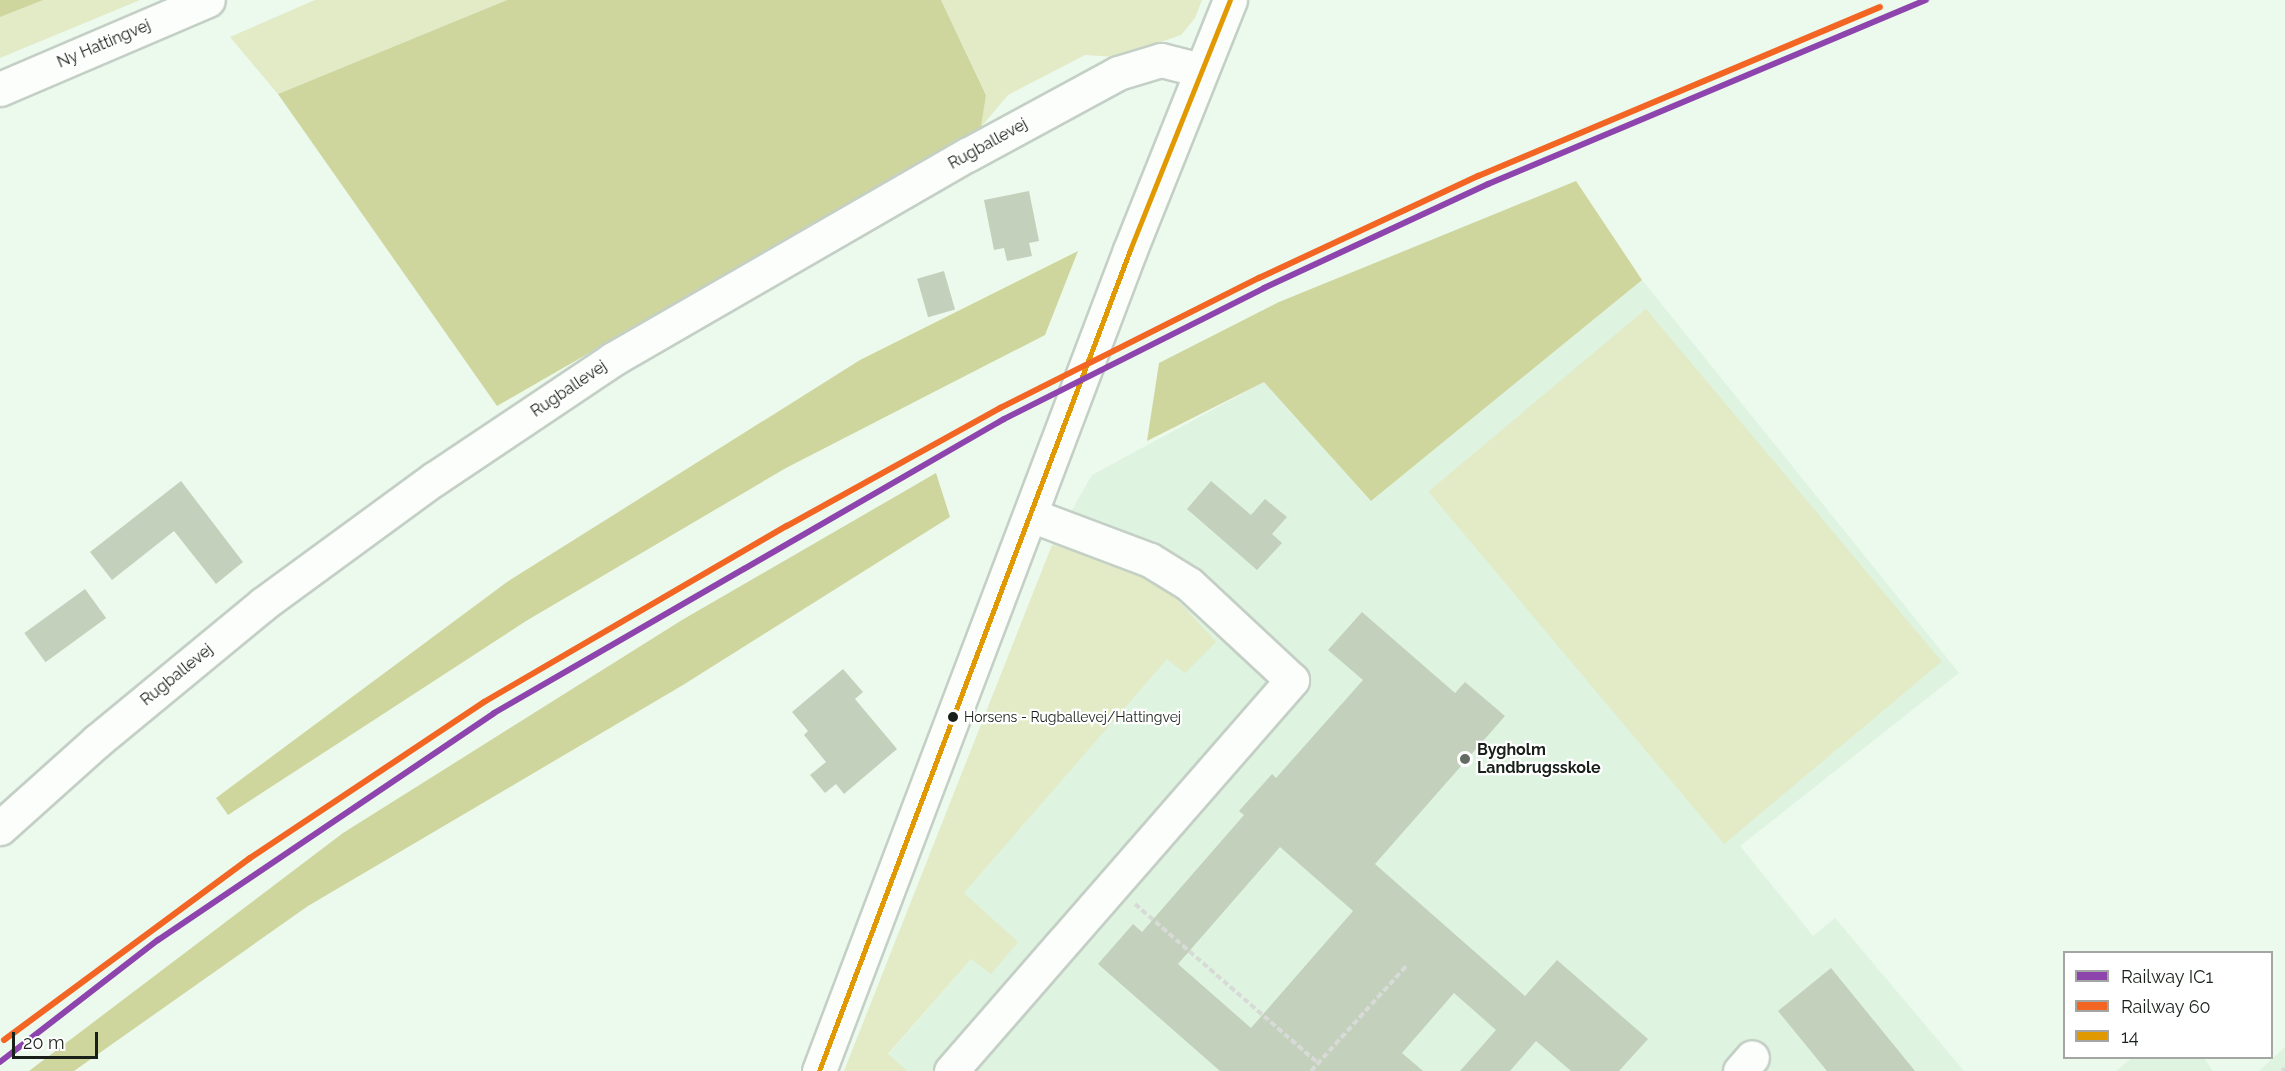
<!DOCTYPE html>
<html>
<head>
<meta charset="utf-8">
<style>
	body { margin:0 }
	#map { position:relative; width:2285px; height:1071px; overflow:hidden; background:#ecf9ed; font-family:Raleway,sans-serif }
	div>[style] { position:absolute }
	.built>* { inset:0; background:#def3e0 }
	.green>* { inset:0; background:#e2eac6; transform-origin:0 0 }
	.forest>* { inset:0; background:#ced69e }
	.building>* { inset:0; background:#c3d1bc; transform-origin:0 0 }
	.path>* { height:4px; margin-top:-2px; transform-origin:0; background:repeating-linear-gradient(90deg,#d7dad7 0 6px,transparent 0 9px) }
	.roads { filter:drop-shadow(2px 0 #c4cfc5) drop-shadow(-2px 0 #c4cfc5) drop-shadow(0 2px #c4cfc5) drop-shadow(0 -2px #c4cfc5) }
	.minor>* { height:33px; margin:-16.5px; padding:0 16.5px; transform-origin:16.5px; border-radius:16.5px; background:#fcfefc }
	.bus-1>* { height:4.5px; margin:-2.25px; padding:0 2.25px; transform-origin:2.25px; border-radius:2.25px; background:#e19902 }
	.rail-1>* { height:6px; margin:-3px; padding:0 3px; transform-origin:3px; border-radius:3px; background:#8e44ad }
	.rail-2>* { height:6px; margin:-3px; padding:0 3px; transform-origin:3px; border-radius:3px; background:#f26522 }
	.dots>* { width:16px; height:16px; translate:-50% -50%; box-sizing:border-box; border:3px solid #fff; border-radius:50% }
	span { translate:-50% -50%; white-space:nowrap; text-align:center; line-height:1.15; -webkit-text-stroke:4.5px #fff; paint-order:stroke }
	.bus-label { font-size:14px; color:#182019 }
	.left { translate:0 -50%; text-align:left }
	.street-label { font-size:16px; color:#182019 }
	.poi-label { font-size:16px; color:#182019; font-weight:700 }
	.legend { position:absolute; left:2063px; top:951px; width:210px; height:108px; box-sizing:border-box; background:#fff; border:2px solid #a3a6a3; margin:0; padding:8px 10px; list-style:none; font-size:18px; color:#182019 }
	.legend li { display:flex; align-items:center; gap:12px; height:30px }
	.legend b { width:30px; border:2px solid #a3a6a3 }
	.scale { position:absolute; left:12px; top:1032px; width:86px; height:27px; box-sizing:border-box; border:3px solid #182019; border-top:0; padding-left:8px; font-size:18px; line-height:21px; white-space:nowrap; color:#182019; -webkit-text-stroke:4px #fff; paint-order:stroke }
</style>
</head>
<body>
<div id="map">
	<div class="built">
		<div style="clip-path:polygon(1642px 280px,1959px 673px,1740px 846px,1813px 936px,1835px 918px,1964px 1071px,907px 1071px,888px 1055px,971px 959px,1018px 943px,964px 893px,1167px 658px,1111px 554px,1052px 545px,1092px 475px,1264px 382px,1371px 501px)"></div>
		<div style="clip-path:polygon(2285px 1047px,2285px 1071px,2259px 1071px)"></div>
		<div style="clip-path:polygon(2132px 1058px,2204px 1058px,2213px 1071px,2116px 1071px)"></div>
	</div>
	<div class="green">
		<div style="clip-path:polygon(0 0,140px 0,0 58px)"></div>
		<div style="clip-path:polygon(315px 0,507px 0,278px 94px,230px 37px)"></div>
		<div style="clip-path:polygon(941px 0,1202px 0,1195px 18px,1181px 35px,1118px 57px,1085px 55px,1008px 95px,981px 127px,986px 94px)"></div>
		<div style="left:1646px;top:309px;width:460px;height:284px;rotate:50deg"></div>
		<div style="clip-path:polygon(1052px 545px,1111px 554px,1169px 591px,1216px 642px,1185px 673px,1167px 659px,964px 893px,1018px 942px,991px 974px,971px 959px,888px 1054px,907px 1071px,844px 1071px)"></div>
	</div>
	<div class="forest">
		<div style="clip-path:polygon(0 0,43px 0,0 17px)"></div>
		<div style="clip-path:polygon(507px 0,941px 0,986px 95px,981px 127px,497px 406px,278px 94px)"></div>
		<div style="clip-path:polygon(1576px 181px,1642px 280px,1371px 501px,1264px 382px,1147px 441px,1159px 363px,1279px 302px)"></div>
		<div style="clip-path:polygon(1078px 251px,1045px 335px,786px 468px,526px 621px,228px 815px,216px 798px,507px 582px,860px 360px)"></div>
		<div style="clip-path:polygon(936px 473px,950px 517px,683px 685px,308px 906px,74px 1071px,29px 1071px,343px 833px,682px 620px)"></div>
	</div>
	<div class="building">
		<div style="clip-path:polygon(1029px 191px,1039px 241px,1029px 243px,1032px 256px,1007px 261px,1004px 248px,994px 250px,984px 200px)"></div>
		<div style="left:944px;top:271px;width:40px;height:28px;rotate:74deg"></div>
		<div style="clip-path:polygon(181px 481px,243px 562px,216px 584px,174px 531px,112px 580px,90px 552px)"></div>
		<div style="clip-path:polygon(1211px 481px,1251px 515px,1265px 499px,1287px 517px,1272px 534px,1282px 543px,1257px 570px,1187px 509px)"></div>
		<div style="left:85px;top:589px;width:36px;height:75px;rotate:54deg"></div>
		<div style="clip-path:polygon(evenodd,1362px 612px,1455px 693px,1465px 682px,1505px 716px,1375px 864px,1525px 996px,1557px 960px,1648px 1039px,1619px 1071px,1571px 1071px,1536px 1041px,1510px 1071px,1460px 1071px,1496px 1030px,1454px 993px,1402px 1053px,1423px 1071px,1220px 1071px,1098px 964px,1133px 924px,1142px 932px,1244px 815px,1239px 811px,1272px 774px,1276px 778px,1363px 680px,1328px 650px,1362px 612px,1280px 847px,1353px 911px,1251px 1028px,1178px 964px,1280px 847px)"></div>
		<div style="clip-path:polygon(843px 669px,863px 692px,855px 699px,897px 749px,844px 794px,836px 784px,825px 793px,810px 775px,826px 762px,804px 735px,808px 731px,792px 712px)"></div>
		<div style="clip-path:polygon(1831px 968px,1915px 1071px,1827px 1071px,1778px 1011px)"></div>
	</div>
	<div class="path">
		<div style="left:1135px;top:904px;width:242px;rotate:41deg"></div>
		<div style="left:1311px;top:1071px;width:144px;rotate:-47.8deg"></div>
		<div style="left:2282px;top:1071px;width:4px;rotate:-45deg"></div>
	</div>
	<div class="roads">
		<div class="minor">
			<div style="left:0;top:89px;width:226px;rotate:-23.2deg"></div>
			<div style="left:0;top:828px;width:130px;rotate:-41.9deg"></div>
			<div style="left:97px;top:741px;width:215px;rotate:-39.5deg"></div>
			<div style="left:263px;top:604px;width:212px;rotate:-36.2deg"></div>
			<div style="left:434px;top:479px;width:216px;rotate:-33.8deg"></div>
			<div style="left:613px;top:359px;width:409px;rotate:-30deg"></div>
			<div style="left:967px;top:155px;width:172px;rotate:-28.5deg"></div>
			<div style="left:1118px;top:73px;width:45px;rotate:-16.8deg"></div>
			<div style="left:1161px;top:60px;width:41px;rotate:14deg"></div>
			<div style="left:819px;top:1071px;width:878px;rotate:-69.25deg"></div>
			<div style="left:1130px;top:250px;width:269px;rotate:-68.2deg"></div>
			<div style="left:951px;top:1071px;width:519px;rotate:-48.91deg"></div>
			<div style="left:1292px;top:680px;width:141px;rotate:-137deg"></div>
			<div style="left:1189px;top:584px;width:46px;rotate:-148.4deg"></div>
			<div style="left:1150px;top:560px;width:127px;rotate:-159.3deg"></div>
			<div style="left:1740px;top:1071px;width:18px;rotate:-49deg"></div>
		</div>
	</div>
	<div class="bus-1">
		<div style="left:819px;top:1071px;width:878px;rotate:-69.25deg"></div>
		<div style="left:1130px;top:250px;width:269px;rotate:-68.2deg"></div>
	</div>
	<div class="rail-1">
		<div style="left:0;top:1062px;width:200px;rotate:-37.7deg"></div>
		<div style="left:158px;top:940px;width:405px;rotate:-34deg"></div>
		<div style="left:494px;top:713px;width:589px;rotate:-29.96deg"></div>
		<div style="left:1004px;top:419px;width:291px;rotate:-26.7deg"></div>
		<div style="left:1264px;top:288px;width:247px;rotate:-24.9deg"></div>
		<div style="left:1488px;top:184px;width:475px;rotate:-22.8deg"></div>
	</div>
	<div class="rail-2">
		<div style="left:4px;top:1040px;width:306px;rotate:-36.5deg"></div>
		<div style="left:250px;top:858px;width:281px;rotate:-33.7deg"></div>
		<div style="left:484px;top:702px;width:350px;rotate:-30.2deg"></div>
		<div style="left:787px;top:526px;width:244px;rotate:-29deg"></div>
		<div style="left:1000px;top:408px;width:290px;rotate:-26.7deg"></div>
		<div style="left:1259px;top:278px;width:242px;rotate:-25deg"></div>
		<div style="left:1478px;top:176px;width:436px;rotate:-22.8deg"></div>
	</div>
	<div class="dots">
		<div style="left:953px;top:717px;background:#182019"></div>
		<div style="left:1465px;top:759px;background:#626c63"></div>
	</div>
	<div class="bus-label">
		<span class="left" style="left:964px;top:717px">Horsens - Rugballevej/Hattingvej</span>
	</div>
	<div class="street-label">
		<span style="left:104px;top:44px;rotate:-23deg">Ny Hattingvej</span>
		<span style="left:988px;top:144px;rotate:-29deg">Rugballevej</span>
		<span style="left:569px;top:389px;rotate:-34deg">Rugballevej</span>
		<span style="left:177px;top:675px;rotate:-39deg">Rugballevej</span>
	</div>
	<div class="poi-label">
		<span class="left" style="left:1477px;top:759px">Bygholm<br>Landbrugsskole</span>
	</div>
	<ul class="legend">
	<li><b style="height:8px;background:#8e44ad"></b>Railway IC1</li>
	<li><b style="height:8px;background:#f26522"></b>Railway 60</li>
	<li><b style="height:8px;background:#e19902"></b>14</li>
	</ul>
	<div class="scale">20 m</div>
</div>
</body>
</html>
